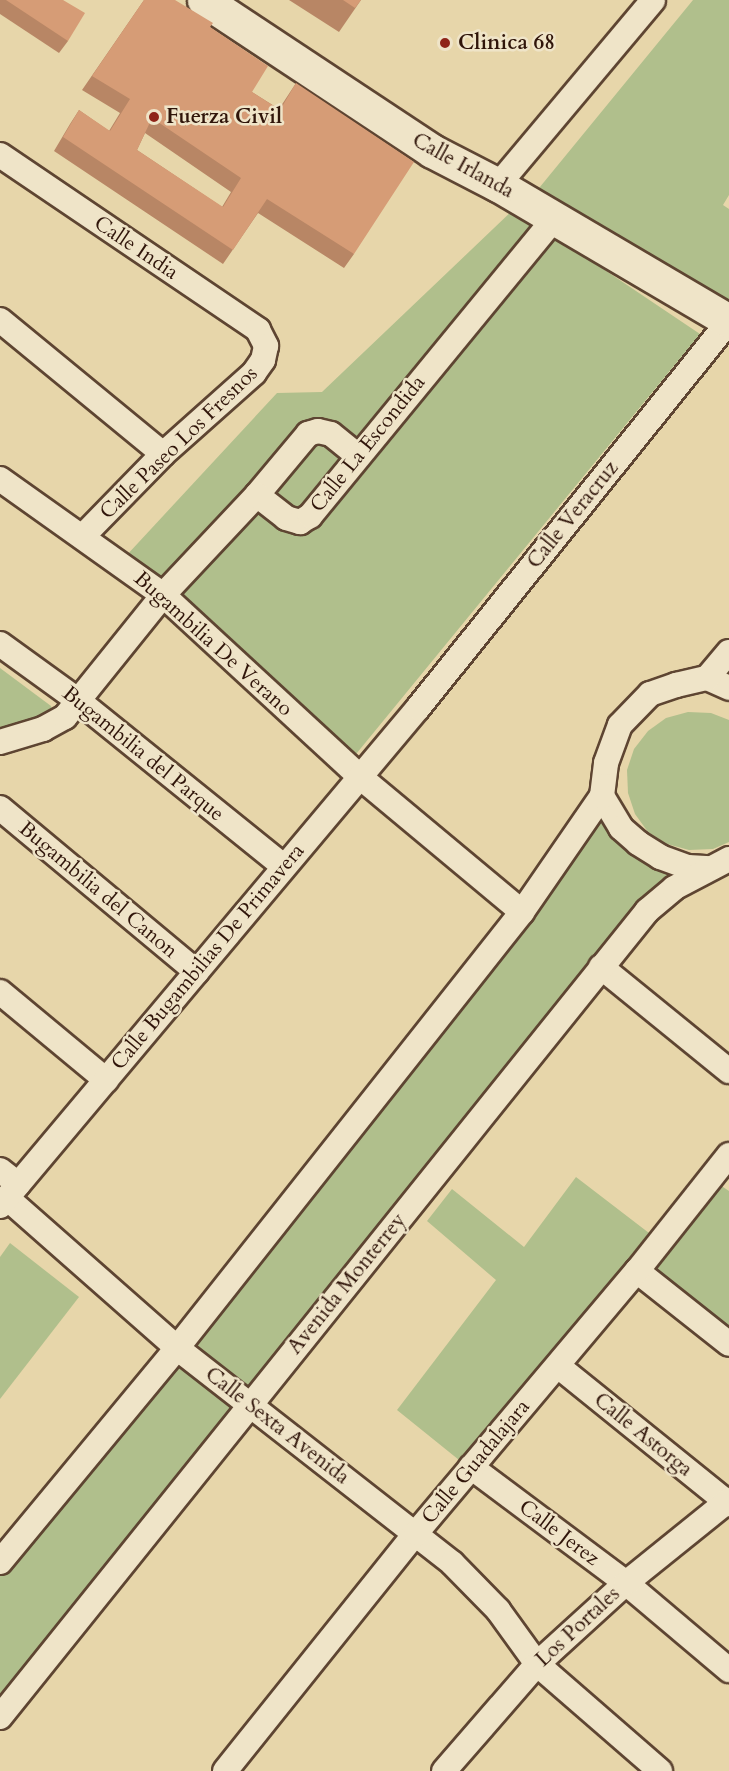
<!DOCTYPE html>
<html>
<head>
<meta charset="utf-8">
<style>
	body { margin:0 }
	#map { position:relative; width:729px; height:1771px; overflow:hidden; background:#e7d6aa; font-family:Cardo,serif }
	div>[style] { position:absolute }
	.green>* { inset:0; background:#b0bf8c }
	.roads { filter:drop-shadow(2px 0 #5e4532) drop-shadow(-2px 0 #5e4532) drop-shadow(0 2px #5e4532) drop-shadow(0 -2px #5e4532) }
	.street>* { height:24px; margin:-12px; padding:0 12px; transform-origin:12px; border-radius:12px; background:#efe4c8 }
	.secondary>* { height:33px; margin:-16.5px; padding:0 16.5px; transform-origin:16.5px; border-radius:16.5px; background:#efe4c8 }
	.wall>* { inset:0; background:#b88665 }
	.building>* { inset:0; background:#d69c76 }
	.dots>* { width:16px; height:16px; translate:-50% -50%; box-sizing:border-box; border:3px solid #efe4c8; border-radius:50% }
	span { translate:-50% -50%; white-space:nowrap; text-align:center; line-height:1.15; -webkit-text-stroke:5px #efe4c8; paint-order:stroke }
	.poi-label { font-size:21px; color:#30150a; font-weight:700 }
	.left { translate:0 -50%; text-align:left }
	.street-label { font-size:21px; color:#30150a }
</style>
</head>
<body>
<div id="map">
	<div class="green">
		<div style="clip-path:polygon(693px 0,729px 0,729px 195px,723px 205px,729px 209px,729px 315px,535px 193px)"></div>
		<div style="clip-path:polygon(514px 209px,700px 334px,352px 759px,113px 570px,277px 393px,322px 392px)"></div>
		<div style="clip-path:polygon(0 668px,51px 706px,53px 715px,0 736px)"></div>
		<div style="clip-path:polygon(688px 712px,711px 713px,729px 720px,729px 842px,713px 849px,689px 850px,667px 844px,648px 832px,635px 814px,628px 793px,627px 770px,634px 749px,648px 731px,666px 718px)"></div>
		<div style="clip-path:polygon(602px 796px,614px 818px,688px 867px,0 1717px,0 1562px)"></div>
		<div style="clip-path:polygon(576px 1177px,649px 1233px,464px 1464px,397px 1410px,496px 1280px,427px 1221px,452px 1189px,524px 1247px)"></div>
		<div style="clip-path:polygon(717px 1183px,729px 1191px,729px 1328px,650px 1269px)"></div>
		<div style="clip-path:polygon(10px 1243px,79px 1297px,0 1399px,0 1257px)"></div>
	</div>
	<div class="roads">
		<div class="street">
			<div style="left:0;top:155px;width:312px;rotate:34.1deg"></div>
			<div style="left:258px;top:330px;width:18px;rotate:63deg"></div>
			<div style="left:266px;top:346px;width:14px;rotate:102deg"></div>
			<div style="left:263px;top:360px;width:16px;rotate:125deg"></div>
			<div style="left:254px;top:373px;width:122px;rotate:138.3deg"></div>
			<div style="left:163px;top:454px;width:115px;rotate:134.3deg"></div>
			<div style="left:498px;top:185px;width:241px;rotate:-50deg"></div>
			<div style="left:0;top:320px;width:211px;rotate:39.4deg"></div>
			<div style="left:0;top:479px;width:200px;rotate:35.4deg"></div>
			<div style="left:163px;top:595px;width:268px;rotate:42.7deg"></div>
			<div style="left:360px;top:777px;width:211px;rotate:39.8deg"></div>
			<div style="left:257px;top:495px;width:80px;rotate:-50.1deg"></div>
			<div style="left:308px;top:434px;width:10px;rotate:-17deg"></div>
			<div style="left:318px;top:431px;width:13px;rotate:13deg"></div>
			<div style="left:331px;top:434px;width:35px;rotate:39deg"></div>
			<div style="left:0;top:644px;width:99px;rotate:35.9deg"></div>
			<div style="left:80px;top:702px;width:261px;rotate:38.9deg"></div>
			<div style="left:707px;top:678px;width:24px;rotate:24deg"></div>
			<div style="left:0;top:742px;width:45px;rotate:-16.8deg"></div>
			<div style="left:43px;top:729px;width:25px;rotate:-29deg"></div>
			<div style="left:65px;top:717px;width:156px;rotate:-51.2deg"></div>
			<div style="left:163px;top:595px;width:137px;rotate:-46.8deg"></div>
			<div style="left:257px;top:495px;width:37px;rotate:38deg"></div>
			<div style="left:286px;top:518px;width:15px;rotate:16deg"></div>
			<div style="left:300px;top:522px;width:12px;rotate:-31deg"></div>
			<div style="left:310px;top:516px;width:386px;rotate:-50.6deg"></div>
			<div style="left:602px;top:796px;width:37px;rotate:59deg"></div>
			<div style="left:621px;top:828px;width:23px;rotate:41deg"></div>
			<div style="left:638px;top:843px;width:26px;rotate:32deg"></div>
			<div style="left:660px;top:857px;width:30px;rotate:20deg"></div>
			<div style="left:688px;top:867px;width:22px;rotate:3deg"></div>
			<div style="left:0;top:808px;width:256px;rotate:39.8deg"></div>
			<div style="left:601px;top:967px;width:165px;rotate:39.1deg"></div>
			<div style="left:0;top:992px;width:138px;rotate:39.7deg"></div>
			<div style="left:0;top:1170px;width:23px;rotate:38deg"></div>
			<div style="left:7px;top:1198px;width:227px;rotate:41.4deg"></div>
			<div style="left:177px;top:1348px;width:349px;rotate:38deg"></div>
			<div style="left:452px;top:1563px;width:66px;rotate:45.6deg"></div>
			<div style="left:498px;top:1610px;width:67px;rotate:54.2deg"></div>
			<div style="left:537px;top:1664px;width:163px;rotate:41deg"></div>
			<div style="left:0;top:1206px;width:650px;rotate:-49.99deg"></div>
			<div style="left:418px;top:708px;width:496px;rotate:-51.2deg"></div>
			<div style="left:637px;top:1271px;width:117px;rotate:38.4deg"></div>
			<div style="left:558px;top:1366px;width:220px;rotate:38.9deg"></div>
			<div style="left:471px;top:1467px;width:194px;rotate:36.8deg"></div>
			<div style="left:626px;top:1583px;width:135px;rotate:40.2deg"></div>
			<div style="left:0;top:1562px;width:278px;rotate:-50.4deg"></div>
			<div style="left:177px;top:1348px;width:556px;rotate:-51.65deg"></div>
			<div style="left:522px;top:912px;width:141px;rotate:-55.4deg"></div>
			<div style="left:602px;top:796px;width:33px;rotate:-83deg"></div>
			<div style="left:606px;top:763px;width:40px;rotate:-69.8deg"></div>
			<div style="left:620px;top:725px;width:43px;rotate:-45.9deg"></div>
			<div style="left:650px;top:694px;width:28px;rotate:-19deg"></div>
			<div style="left:676px;top:685px;width:32px;rotate:-13deg"></div>
			<div style="left:707px;top:678px;width:34px;rotate:-50deg"></div>
			<div style="left:0;top:1717px;width:1034px;rotate:-51.24deg"></div>
			<div style="left:647px;top:911px;width:35px;rotate:-40deg"></div>
			<div style="left:674px;top:888px;width:62px;rotate:-27.8deg"></div>
			<div style="left:225px;top:1771px;width:305px;rotate:-51.3deg"></div>
			<div style="left:416px;top:1533px;width:343px;rotate:-49.9deg"></div>
			<div style="left:637px;top:1271px;width:148px;rotate:-51.6deg"></div>
			<div style="left:444px;top:1771px;width:142px;rotate:-49deg"></div>
			<div style="left:537px;top:1664px;width:120px;rotate:-42.3deg"></div>
			<div style="left:626px;top:1583px;width:132px;rotate:-38.9deg"></div>
		</div>
		<div class="secondary">
			<div style="left:204px;top:0;width:273px;rotate:33.5deg"></div>
			<div style="left:432px;top:151px;width:74px;rotate:27.3deg"></div>
			<div style="left:498px;top:185px;width:268px;rotate:30.5deg"></div>
		</div>
	</div>
	<div class="wall">
		<div style="clip-path:polygon(0 0,63px 0,68px 41px,59px 53px,0 14px)"></div>
		<div style="clip-path:polygon(evenodd,144px 0,210px 27px,252px 92px,279px 109px,296px 83px,354px 254px,344px 268px,258px 213px,223px 264px,54px 151px,70px 124px,79px 110px,109px 131px,120px 113px,82px 90px,144px 0,145px 133px,231px 192px,222px 207px,137px 150px,145px 133px)"></div>
		<div style="clip-path:polygon(289px 0,361px 0,339px 32px)"></div>
	</div>
	<div class="building">
		<div style="clip-path:polygon(6px 0,63px 0,85px 13px,68px 41px)"></div>
		<div style="clip-path:polygon(evenodd,144px 0,175px 0,213px 23px,210px 27px,268px 66px,252px 92px,280px 110px,296px 83px,414px 162px,354px 254px,267px 199px,233px 250px,63px 137px,79px 110px,110px 131px,130px 99px,92px 76px,144px 0,152px 118px,241px 178px,223px 207px,137px 150px,152px 118px)"></div>
		<div style="clip-path:polygon(343px 0,361px 0,355px 8px)"></div>
	</div>
	<div class="dots">
		<div style="left:445px;top:43px;background:#8f2418"></div>
		<div style="left:154px;top:117px;background:#8f2418"></div>
	</div>
	<div class="poi-label">
		<span class="left" style="left:458px;top:43px">Clinica 68</span>
		<span class="left" style="left:166px;top:117px">Fuerza Civil</span>
	</div>
	<div class="street-label">
		<span style="left:463px;top:166px;rotate:29deg">Calle Irlanda</span>
		<span style="left:136px;top:248px;rotate:34deg">Calle India</span>
		<span style="left:179px;top:443px;rotate:-44deg">Calle Paseo Los Fresnos</span>
		<span style="left:368px;top:444px;rotate:-51deg">Calle La Escondida</span>
		<span style="left:573px;top:515px;rotate:-51deg">Calle Veracruz</span>
		<span style="left:213px;top:644px;rotate:42deg">Bugambilia De Verano</span>
		<span style="left:143px;top:754px;rotate:39deg">Bugambilia del Parque</span>
		<span style="left:98px;top:890px;rotate:40deg">Bugambilia del Canon</span>
		<span style="left:208px;top:957px;rotate:-50deg">Calle Bugambilias De Primavera</span>
		<span style="left:347px;top:1284px;rotate:-51deg">Avenida Monterrey</span>
		<span style="left:277px;top:1426px;rotate:38deg">Calle Sexta Avenida</span>
		<span style="left:643px;top:1435px;rotate:39deg">Calle Astorga</span>
		<span style="left:476px;top:1462px;rotate:-50deg">Calle Guadalajara</span>
		<span style="left:559px;top:1533px;rotate:37deg">Calle Jerez</span>
		<span style="left:578px;top:1627px;rotate:-43deg">Los Portales</span>
	</div>
</div>
</body>
</html>
